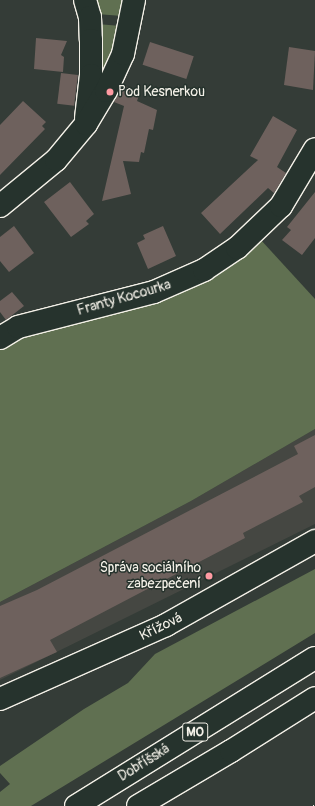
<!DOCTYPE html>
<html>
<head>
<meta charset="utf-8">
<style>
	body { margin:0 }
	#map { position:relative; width:315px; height:806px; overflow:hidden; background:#343c37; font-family:Pangolin,sans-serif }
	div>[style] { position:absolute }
	.built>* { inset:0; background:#454742 }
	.green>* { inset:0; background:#607051 }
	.building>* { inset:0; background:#6e615d; transform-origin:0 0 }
	.roads { filter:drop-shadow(1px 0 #f4f1e8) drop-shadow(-1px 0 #f4f1e8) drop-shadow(0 1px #f4f1e8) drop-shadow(0 -1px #f4f1e8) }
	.minor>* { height:22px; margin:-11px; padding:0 11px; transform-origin:11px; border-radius:11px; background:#26332d }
	.highway>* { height:22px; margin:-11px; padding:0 11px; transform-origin:11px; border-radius:11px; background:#26332d }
	.rail>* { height:3px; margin-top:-1.5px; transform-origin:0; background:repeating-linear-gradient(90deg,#f4f1e8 0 6px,transparent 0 9px) }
	.dots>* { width:11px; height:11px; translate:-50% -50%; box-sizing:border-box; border:2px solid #26332d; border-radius:50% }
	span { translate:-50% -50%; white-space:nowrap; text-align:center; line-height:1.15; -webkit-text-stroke:3px #26332d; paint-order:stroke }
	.shield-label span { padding:1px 3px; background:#26332d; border:1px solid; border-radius:3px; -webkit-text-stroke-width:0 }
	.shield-label { font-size:13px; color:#f4f1e8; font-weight:700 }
	.poi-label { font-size:14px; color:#f4f1e8 }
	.left { translate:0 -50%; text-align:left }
	.right { translate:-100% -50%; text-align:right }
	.street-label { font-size:14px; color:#f4f1e8 }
</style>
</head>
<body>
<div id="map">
	<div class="built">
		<div style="clip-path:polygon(315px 429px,315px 524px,0 680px,0 602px,191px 501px)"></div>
	</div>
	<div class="green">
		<div style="clip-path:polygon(93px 0,124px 0,122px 16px,97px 14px)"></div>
		<div style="clip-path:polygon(97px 24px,121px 26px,116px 45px,103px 74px,101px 74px)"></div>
		<div style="clip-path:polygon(260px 239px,315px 299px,315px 429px,191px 501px,0 602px,0 349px,16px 339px)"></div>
		<div style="clip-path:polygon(315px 569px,315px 633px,31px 806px,0 806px,0 792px,10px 784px,0 773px,0 766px,84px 709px,128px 683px,155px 654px)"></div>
	</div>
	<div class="building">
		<div style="clip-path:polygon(36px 38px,67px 41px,61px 55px,64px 57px,63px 72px,34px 69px)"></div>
		<div style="left:150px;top:42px;width:46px;height:24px;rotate:18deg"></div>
		<div style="clip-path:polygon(289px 47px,315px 51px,313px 90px,284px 85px)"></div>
		<div style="left:61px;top:73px;width:17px;height:31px;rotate:7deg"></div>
		<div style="clip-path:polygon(123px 85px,140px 93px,137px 101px,157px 110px,153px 130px,149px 129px,144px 153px,141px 152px,139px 162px,123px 161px,131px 194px,102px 201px,124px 106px,114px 102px)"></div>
		<div style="clip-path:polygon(23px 101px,46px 122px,42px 126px,45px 129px,0 175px,0 125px)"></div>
		<div style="clip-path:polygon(273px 116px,297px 130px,277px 167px,286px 173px,274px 193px,268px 188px,220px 234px,201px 213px,258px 160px,250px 156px)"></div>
		<div style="clip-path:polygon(70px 182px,94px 214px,86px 221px,89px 224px,71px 237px,44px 202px)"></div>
		<div style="clip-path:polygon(315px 192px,315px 238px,302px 255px,282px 240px,291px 230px,287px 227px)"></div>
		<div style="clip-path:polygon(14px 226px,34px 253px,9px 272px,0 261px,0 237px)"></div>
		<div style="clip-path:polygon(163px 226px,176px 256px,148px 269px,137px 243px,145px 239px,143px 235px)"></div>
		<div style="clip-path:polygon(12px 292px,24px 306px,6px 320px,0 312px,0 301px)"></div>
		<div style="clip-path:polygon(315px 435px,315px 487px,299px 496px,303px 502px,243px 533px,245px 538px,50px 640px,57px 652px,0 678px,0 606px,37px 590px,298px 454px,294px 446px)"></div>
	</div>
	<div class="roads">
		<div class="minor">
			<div style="left:85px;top:0;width:18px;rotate:74deg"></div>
			<div style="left:90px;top:17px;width:23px;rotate:88deg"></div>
			<div style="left:91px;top:40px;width:35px;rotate:90deg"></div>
			<div style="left:91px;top:75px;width:43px;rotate:96.6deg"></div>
			<div style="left:0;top:206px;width:72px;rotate:-39.4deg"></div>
			<div style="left:56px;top:160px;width:47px;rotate:-50.2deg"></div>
			<div style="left:86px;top:124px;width:39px;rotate:-59deg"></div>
			<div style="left:106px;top:91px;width:41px;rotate:-65.3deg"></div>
			<div style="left:123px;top:54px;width:55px;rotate:-78.5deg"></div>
			<div style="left:0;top:338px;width:21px;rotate:-31deg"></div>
			<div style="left:18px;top:327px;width:140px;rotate:-14.4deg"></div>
			<div style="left:154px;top:292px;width:55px;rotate:-23.7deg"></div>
			<div style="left:204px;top:270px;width:40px;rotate:-34deg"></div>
			<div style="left:237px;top:248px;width:61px;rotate:-43.7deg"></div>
			<div style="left:281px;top:206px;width:66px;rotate:-59.2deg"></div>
			<div style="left:0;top:699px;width:182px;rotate:-24deg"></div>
			<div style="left:166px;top:625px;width:171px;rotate:-29.4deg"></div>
		</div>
		<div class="highway">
			<div style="left:76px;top:806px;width:281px;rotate:-31.8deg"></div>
			<div style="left:138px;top:806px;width:108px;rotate:-30.6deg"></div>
			<div style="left:231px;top:751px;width:99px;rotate:-32.2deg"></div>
		</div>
	</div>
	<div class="rail">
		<div style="left:314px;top:806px;width:1px;rotate:-45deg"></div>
	</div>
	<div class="dots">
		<div style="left:110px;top:92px;background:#ff9aa2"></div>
		<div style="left:209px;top:576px;background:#ff9aa2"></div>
	</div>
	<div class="shield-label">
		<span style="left:195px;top:732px">MO</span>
	</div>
	<div class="poi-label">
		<span class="left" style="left:118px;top:92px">Pod Kesnerkou</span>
		<span class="right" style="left:201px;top:576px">Správa sociálního<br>zabezpečení</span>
	</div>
	<div class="street-label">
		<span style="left:124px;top:298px;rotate:-16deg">Franty Kocourka</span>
		<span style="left:161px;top:627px;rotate:-26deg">Křížová</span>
		<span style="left:144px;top:763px;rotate:-32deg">Dobříšská</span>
	</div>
</div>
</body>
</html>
